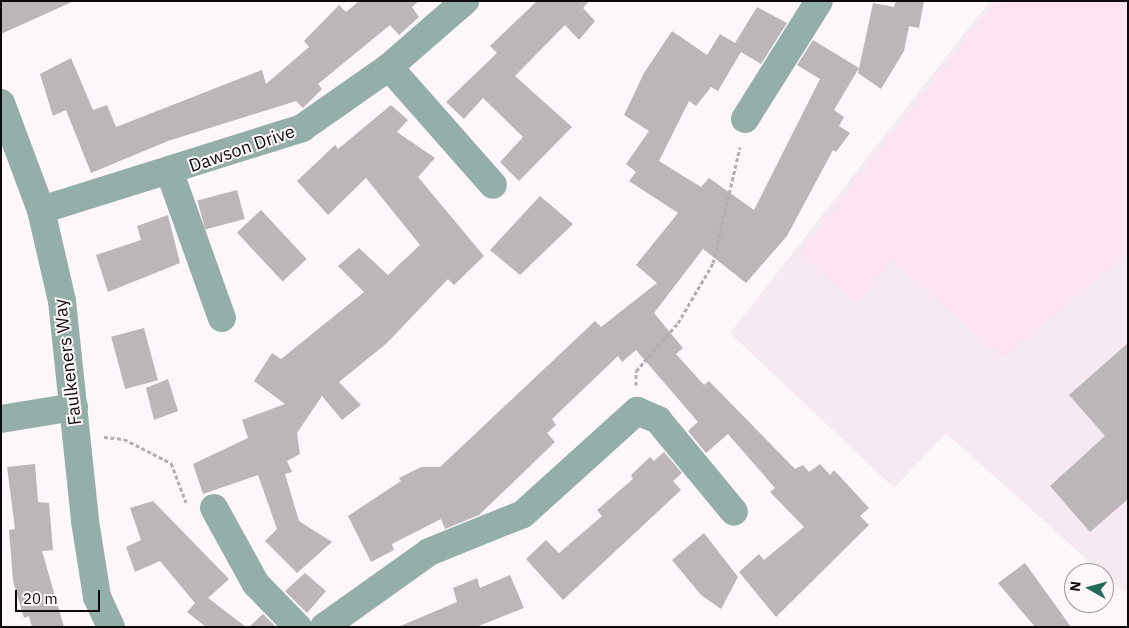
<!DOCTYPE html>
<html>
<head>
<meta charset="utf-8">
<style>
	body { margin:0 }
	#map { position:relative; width:1129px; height:628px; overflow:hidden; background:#fdf6fa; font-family:"IBM Plex Sans",sans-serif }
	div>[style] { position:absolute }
	.built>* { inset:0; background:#f7e9f1 }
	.green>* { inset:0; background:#fde2f2 }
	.building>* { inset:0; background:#bcb6b9; transform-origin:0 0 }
	.path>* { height:3px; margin-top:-1.5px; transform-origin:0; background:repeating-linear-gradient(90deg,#b3adb1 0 4px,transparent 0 6.5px) }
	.minor>* { height:28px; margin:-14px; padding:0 14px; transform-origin:14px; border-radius:14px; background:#94afa9 }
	span { translate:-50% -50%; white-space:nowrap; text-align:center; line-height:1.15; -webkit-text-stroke:4px #fdf6fa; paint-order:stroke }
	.street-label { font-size:18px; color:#0c0a0c }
	.frame { position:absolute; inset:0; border:2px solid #0c0a0c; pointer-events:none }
	.north { position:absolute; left:1064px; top:563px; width:50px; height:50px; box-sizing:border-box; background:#fdf6fa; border:1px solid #9d989b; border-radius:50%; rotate:277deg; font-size:14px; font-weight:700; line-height:20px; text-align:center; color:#0c0a0c }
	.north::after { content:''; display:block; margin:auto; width:18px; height:22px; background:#22685b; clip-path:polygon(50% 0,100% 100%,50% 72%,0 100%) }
	.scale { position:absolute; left:15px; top:590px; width:85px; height:22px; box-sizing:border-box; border:2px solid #0c0a0c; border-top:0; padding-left:6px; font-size:15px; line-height:18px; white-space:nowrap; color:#0c0a0c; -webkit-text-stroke:4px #fdf6fa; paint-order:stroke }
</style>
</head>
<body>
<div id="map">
	<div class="built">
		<div style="clip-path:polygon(990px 1px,1128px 1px,1128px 590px,1122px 591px,946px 433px,894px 488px,730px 333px)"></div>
	</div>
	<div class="green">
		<div style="clip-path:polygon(997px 1px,1128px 1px,1128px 252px,1003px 357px,893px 260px,857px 303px,801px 253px)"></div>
	</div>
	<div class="building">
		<div style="clip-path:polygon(1px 1px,74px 1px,1px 34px)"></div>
		<div style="clip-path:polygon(359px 1px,419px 1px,412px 7px,419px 17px,399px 35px,390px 25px,318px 84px,322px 89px,303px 108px,296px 101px,168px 141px,91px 173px,66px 110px,53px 116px,40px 74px,71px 58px,93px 110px,107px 105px,116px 127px,262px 70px,266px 84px,309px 47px,304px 41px,339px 5px,346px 12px)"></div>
		<div style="clip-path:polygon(537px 1px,589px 1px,583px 8px,595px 21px,579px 40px,565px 25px,515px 76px,572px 127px,519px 181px,500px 162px,523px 137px,483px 98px,464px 119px,446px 102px,497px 53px,490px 46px)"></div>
		<div style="clip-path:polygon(896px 1px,924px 1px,919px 28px,909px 26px,904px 51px,881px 89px,858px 73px,873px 3px,894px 7px)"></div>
		<div style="clip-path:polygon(757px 7px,787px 23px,761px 64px,741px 52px,718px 91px,711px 87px,696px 106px,689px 101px,659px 161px,701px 187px,709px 178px,754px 210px,820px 79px,797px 65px,813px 40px,859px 68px,834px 110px,844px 117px,839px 126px,850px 133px,836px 152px,833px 150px,787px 236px,746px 283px,703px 249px,654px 313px,683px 348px,676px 354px,704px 385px,709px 381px,795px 469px,803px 465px,809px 472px,820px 464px,830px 475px,834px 470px,869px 508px,860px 516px,869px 525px,776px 617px,739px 572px,759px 554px,764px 560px,804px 527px,770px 492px,775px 488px,728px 434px,706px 453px,688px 431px,698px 422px,636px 350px,622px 362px,618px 356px,552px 419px,556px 425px,547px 433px,555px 442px,479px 515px,445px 529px,441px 519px,392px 544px,394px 550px,371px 562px,348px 516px,401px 481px,399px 478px,421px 467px,440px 467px,595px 321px,601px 327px,657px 283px,636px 265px,678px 213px,629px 181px,636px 172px,626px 164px,649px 131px,624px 115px,644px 73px,672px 31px,707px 55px,720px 34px,735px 43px)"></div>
		<div style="clip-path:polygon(391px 105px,408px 120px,397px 132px,435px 158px,418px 177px,484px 256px,454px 285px,448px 279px,387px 343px,339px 382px,361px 405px,342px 420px,322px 396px,297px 433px,300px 454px,287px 461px,292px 472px,285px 474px,299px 521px,332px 542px,297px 573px,265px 541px,277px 529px,258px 475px,203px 494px,193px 464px,248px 438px,242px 420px,285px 404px,254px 381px,272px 353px,281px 359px,364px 292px,338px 266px,359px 248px,388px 275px,420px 245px,366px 178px,328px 215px,297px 181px,335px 145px,338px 149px)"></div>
		<div style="left:237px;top:190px;width:30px;height:41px;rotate:75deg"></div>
		<div style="clip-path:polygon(540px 196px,573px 224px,520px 275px,490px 250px)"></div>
		<div style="left:261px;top:210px;width:67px;height:33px;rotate:47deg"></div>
		<div style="clip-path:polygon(168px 215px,180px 263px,108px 292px,96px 255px,141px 240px,137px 226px)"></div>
		<div style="left:144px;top:328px;width:54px;height:34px;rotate:75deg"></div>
		<div style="clip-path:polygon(1128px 343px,1128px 499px,1090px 532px,1050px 486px,1105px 436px,1069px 395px)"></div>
		<div style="clip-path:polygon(168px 379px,178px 411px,154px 420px,146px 388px)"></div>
		<div style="clip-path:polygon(664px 452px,682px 473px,673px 481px,681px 490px,563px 600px,526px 559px,546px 540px,559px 553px,602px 516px,597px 510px,633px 479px,631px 475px,650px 457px,654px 461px)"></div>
		<div style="clip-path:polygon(35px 464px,38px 502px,49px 503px,53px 550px,42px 551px,64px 627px,32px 627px,29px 616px,24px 618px,13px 581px,9px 530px,15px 529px,7px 467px)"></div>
		<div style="clip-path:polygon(153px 501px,229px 579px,208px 598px,246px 627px,206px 627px,187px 612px,195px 603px,160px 561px,135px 572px,126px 547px,141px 540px,130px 508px)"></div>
		<div style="clip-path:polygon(704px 533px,738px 577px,721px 609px,701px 595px,672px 560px)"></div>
		<div style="clip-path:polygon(1025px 563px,1071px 627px,1035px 627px,998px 583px)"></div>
		<div style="clip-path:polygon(305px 573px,326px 591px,307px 613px,285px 591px)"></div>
		<div style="clip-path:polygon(510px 575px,524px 608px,476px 627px,398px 627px,457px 602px,453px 588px,477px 578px,480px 588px)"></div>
		<div style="clip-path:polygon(263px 614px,276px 627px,249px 627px)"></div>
	</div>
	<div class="path">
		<div style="left:636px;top:385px;width:14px;rotate:-90deg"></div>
		<div style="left:636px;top:371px;width:64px;rotate:-48.8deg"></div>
		<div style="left:678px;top:323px;width:69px;rotate:-59.7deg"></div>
		<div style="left:713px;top:263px;width:119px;rotate:-76.9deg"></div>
		<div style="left:104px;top:437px;width:20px;rotate:6deg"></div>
		<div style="left:124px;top:439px;width:53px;rotate:27.1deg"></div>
		<div style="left:171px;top:463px;width:42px;rotate:69deg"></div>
	</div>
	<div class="minor">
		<div style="left:389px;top:67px;width:157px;rotate:48.6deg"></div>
		<div style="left:1px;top:103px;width:114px;rotate:69.5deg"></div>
		<div style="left:41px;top:210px;width:93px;rotate:77deg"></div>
		<div style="left:62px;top:301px;width:221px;rotate:84deg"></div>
		<div style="left:85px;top:521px;width:77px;rotate:81deg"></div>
		<div style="left:97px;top:597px;width:33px;rotate:65deg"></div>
		<div style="left:745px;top:119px;width:139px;rotate:-57.9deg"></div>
		<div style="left:170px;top:173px;width:154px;rotate:70.3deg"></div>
		<div style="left:41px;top:210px;width:274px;rotate:-17.4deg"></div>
		<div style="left:302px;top:128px;width:106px;rotate:-35deg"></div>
		<div style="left:389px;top:67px;width:101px;rotate:-41deg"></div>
		<div style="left:1px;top:419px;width:74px;rotate:-9.3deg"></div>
		<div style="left:214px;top:508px;width:87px;rotate:61.1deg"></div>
		<div style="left:256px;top:584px;width:60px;rotate:45.7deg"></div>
		<div style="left:324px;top:627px;width:129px;rotate:-35.5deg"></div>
		<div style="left:429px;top:552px;width:101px;rotate:-22deg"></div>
		<div style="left:523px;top:514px;width:154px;rotate:-42.1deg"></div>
		<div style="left:637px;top:411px;width:23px;rotate:23deg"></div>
		<div style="left:658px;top:420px;width:119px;rotate:50.4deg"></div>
	</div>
	<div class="street-label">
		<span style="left:242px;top:149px;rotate:-19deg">Dawson Drive</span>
		<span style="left:68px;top:362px;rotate:-97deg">Faulkeners Way</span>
	</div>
	<div class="frame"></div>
	<div class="north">N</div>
	<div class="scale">20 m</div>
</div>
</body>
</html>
